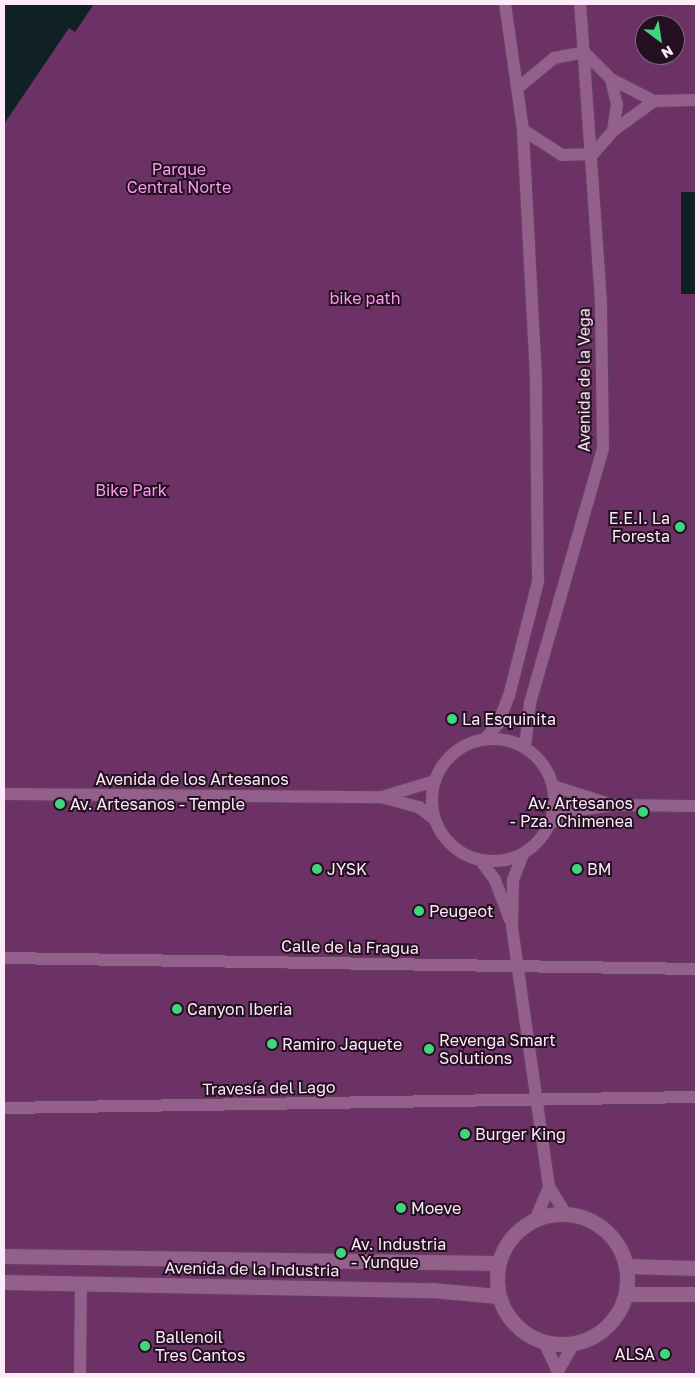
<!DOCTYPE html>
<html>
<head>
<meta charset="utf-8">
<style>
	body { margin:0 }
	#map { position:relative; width:700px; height:1378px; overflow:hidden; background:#4b1c45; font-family:"Golos Text",sans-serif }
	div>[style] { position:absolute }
	.green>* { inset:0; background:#6c3265 }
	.water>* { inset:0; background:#102125; transform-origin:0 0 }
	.roads { filter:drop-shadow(1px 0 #653e61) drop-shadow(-1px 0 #653e61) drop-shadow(0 1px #653e61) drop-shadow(0 -1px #653e61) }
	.street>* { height:12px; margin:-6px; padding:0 6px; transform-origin:6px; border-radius:6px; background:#935f8b }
	.street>.ring { margin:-6px; padding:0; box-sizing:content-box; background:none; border:12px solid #935f8b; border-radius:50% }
	.secondary>* { height:15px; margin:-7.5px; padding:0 7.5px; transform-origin:7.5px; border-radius:7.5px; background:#935f8b }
	.secondary>.ring { margin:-7.5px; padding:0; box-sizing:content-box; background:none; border:15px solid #935f8b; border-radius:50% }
	.dots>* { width:14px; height:14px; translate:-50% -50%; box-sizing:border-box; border:2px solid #251022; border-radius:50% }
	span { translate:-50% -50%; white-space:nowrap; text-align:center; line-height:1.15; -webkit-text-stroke:4px #251022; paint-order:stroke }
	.park-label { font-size:16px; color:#fb9ded }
	.street-label { font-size:16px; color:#fdebfa }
	.poi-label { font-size:16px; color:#fdebfa }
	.right { translate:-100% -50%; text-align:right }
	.left { translate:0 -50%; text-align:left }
	.frame { position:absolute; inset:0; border:5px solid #fdebfa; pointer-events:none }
	.north { position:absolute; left:635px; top:15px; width:50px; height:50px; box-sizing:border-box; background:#251022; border:1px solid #7b6878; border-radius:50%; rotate:149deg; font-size:14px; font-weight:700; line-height:20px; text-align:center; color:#fdebfa }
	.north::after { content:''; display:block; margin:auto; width:18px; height:22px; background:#40d77c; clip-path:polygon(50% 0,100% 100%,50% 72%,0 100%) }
</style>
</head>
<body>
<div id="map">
	<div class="green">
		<div style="clip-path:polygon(evenodd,4px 4px,696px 4px,696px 1374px,4px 1374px,4px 4px,645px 25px,675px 25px,675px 55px,645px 55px,645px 25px)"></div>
	</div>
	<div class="water">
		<div style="clip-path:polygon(4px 4px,94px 4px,75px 32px,69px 28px,4px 124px)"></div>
		<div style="left:681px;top:192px;width:15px;height:102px"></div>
	</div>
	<div class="roads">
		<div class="street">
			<div style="left:611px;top:79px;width:48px;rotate:27.1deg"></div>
			<div style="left:654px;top:101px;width:42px;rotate:-1.4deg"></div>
			<div style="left:519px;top:87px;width:45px;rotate:-39.6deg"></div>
			<div style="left:554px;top:58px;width:31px;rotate:-11deg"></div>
			<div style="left:584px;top:52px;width:38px;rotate:45deg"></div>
			<div style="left:611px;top:79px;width:27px;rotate:77deg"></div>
			<div style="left:617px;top:105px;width:26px;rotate:99deg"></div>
			<div style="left:613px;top:131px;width:30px;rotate:131deg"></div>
			<div style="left:593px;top:154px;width:31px;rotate:178deg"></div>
			<div style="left:562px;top:155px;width:46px;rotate:-147.3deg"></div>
			<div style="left:613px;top:131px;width:51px;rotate:-36.2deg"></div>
			<div class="ring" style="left:432px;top:739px;width:110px;height:110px"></div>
			<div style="left:485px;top:739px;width:20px;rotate:-49deg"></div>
			<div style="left:498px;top:724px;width:30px;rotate:-69deg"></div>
			<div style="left:509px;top:696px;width:119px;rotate:-75.8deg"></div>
			<div style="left:538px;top:581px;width:202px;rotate:-90.6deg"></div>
			<div style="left:536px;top:379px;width:249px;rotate:-93deg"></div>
			<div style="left:523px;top:130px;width:127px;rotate:-98.1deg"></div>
			<div style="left:525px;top:747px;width:44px;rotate:-83.5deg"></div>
			<div style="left:530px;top:703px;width:264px;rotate:-74deg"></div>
			<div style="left:603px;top:449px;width:147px;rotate:-90.8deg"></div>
			<div style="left:601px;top:302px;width:299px;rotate:-94deg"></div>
			<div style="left:553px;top:786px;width:59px;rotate:17.8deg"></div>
			<div style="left:4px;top:794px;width:377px;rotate:0.5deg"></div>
			<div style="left:381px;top:797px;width:39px;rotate:15deg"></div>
			<div style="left:419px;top:807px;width:19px;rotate:39deg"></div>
			<div style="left:382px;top:797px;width:55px;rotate:-16.8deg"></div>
			<div style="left:550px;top:824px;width:25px;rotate:-32deg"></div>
			<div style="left:571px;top:811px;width:43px;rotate:-7.9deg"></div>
			<div style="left:614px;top:805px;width:82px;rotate:0.7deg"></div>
			<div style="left:523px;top:854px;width:28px;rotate:111deg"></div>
			<div style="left:513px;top:880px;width:47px;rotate:91.2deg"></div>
			<div style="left:512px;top:927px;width:263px;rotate:81.9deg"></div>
			<div style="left:549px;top:1187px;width:31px;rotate:58deg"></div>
			<div style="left:480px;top:860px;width:25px;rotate:53deg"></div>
			<div style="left:495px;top:880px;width:43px;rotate:69.4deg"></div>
			<div style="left:4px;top:958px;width:692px;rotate:0.91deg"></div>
			<div style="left:4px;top:1108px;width:692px;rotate:-0.91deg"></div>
			<div style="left:536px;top:1218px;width:34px;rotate:-67deg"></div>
			<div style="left:544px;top:1342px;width:35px;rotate:65deg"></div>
			<div style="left:558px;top:1371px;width:32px;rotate:-60deg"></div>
			<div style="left:80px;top:1374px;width:91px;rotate:-89.4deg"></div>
		</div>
		<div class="secondary">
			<div class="ring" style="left:497px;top:1214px;width:115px;height:115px"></div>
			<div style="left:4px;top:1256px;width:494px;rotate:0.8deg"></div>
			<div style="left:627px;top:1266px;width:69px;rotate:1.7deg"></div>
			<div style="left:4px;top:1282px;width:428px;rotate:1.1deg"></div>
			<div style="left:432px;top:1290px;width:66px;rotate:5.2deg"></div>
			<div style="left:626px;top:1294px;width:70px"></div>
		</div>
	</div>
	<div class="dots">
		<div style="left:680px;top:527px;background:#40d77c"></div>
		<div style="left:452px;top:719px;background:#40d77c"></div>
		<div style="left:60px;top:804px;background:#40d77c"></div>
		<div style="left:643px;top:812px;background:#40d77c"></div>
		<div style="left:317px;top:869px;background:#40d77c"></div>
		<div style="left:577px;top:869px;background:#40d77c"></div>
		<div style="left:419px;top:911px;background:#40d77c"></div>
		<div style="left:177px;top:1009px;background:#40d77c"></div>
		<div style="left:272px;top:1044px;background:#40d77c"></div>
		<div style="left:429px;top:1049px;background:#40d77c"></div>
		<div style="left:465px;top:1134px;background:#40d77c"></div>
		<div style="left:401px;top:1208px;background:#40d77c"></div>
		<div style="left:341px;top:1253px;background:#40d77c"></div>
		<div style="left:145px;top:1346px;background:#40d77c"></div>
		<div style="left:665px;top:1354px;background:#40d77c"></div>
	</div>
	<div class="park-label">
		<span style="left:179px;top:178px">Parque<br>Central Norte</span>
		<span style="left:365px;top:298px">bike path</span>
		<span style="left:131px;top:490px">Bike Park</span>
	</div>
	<div class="street-label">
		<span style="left:584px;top:380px;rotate:-90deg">Avenida de la Vega</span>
		<span style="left:192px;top:779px">Avenida de los Artesanos</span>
		<span style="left:350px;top:947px;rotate:1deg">Calle de la Fragua</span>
		<span style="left:269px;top:1088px;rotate:-1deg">Travesía del Lago</span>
		<span style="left:252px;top:1269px;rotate:1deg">Avenida de la Industria</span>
	</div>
	<div class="poi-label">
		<span class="right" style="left:670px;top:527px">E.E.I. La<br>Foresta</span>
		<span class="left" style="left:462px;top:719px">La Esquinita</span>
		<span class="right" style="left:633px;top:812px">Av. Artesanos<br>- Pza. Chimenea</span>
		<span class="left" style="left:70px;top:804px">Av. Artesanos - Temple</span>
		<span class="left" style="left:327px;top:869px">JYSK</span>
		<span class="left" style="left:587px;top:869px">BM</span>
		<span class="left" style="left:429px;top:911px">Peugeot</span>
		<span class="left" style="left:187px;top:1009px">Canyon Iberia</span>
		<span class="left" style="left:439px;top:1049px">Revenga Smart<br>Solutions</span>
		<span class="left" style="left:282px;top:1044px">Ramiro Jaquete</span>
		<span class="left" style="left:475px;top:1134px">Burger King</span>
		<span class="left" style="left:411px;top:1208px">Moeve</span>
		<span class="left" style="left:351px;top:1253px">Av. Industria<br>- Yunque</span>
		<span class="left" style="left:155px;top:1346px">Ballenoil<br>Tres Cantos</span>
		<span class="right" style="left:655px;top:1354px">ALSA</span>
	</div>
	<div class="frame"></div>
	<div class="north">N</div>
</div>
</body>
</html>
